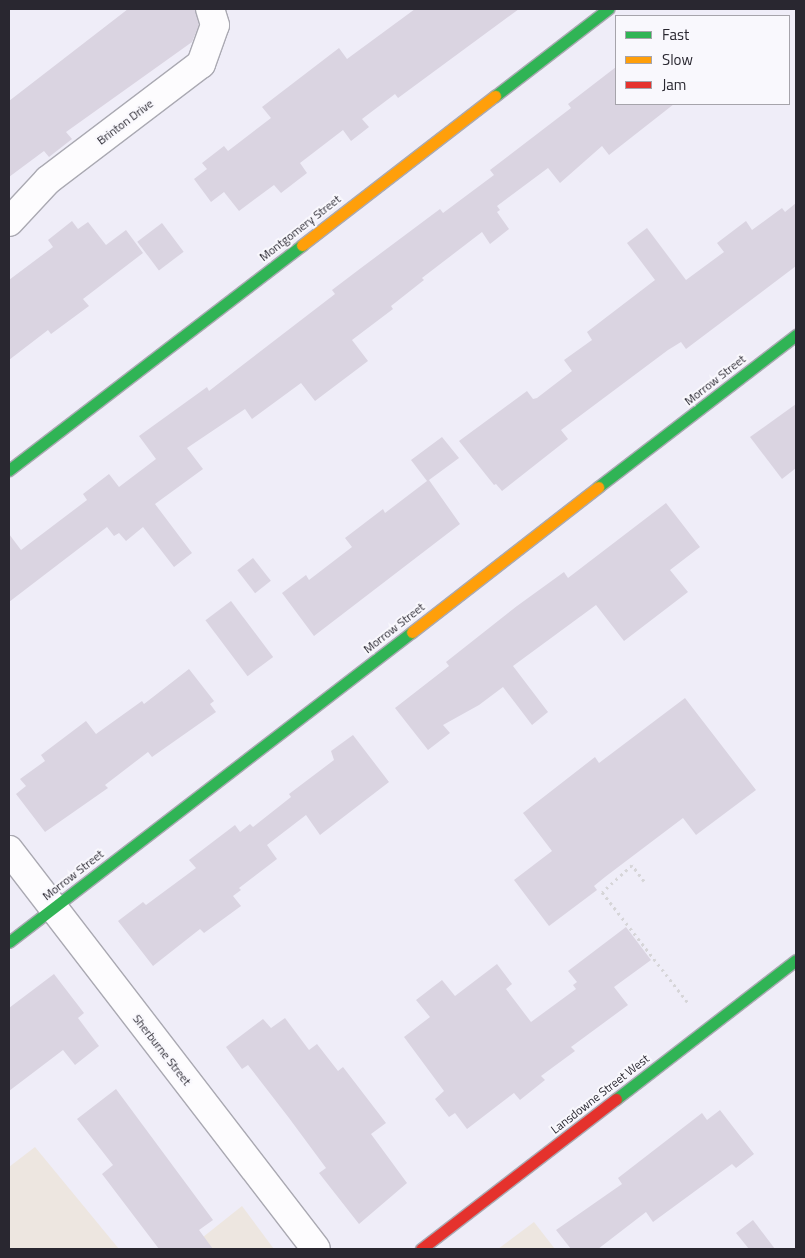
<!DOCTYPE html>
<html>
<head>
<meta charset="utf-8">
<style>
	body { margin:0 }
	#map { position:relative; width:805px; height:1258px; overflow:hidden; background:#efedf8; font-family:"Titillium Web",sans-serif }
	div>[style] { position:absolute }
	.commercial>* { inset:0; background:#ede6e0 }
	.building>* { inset:0; background:#dad4e1; transform-origin:0 0 }
	.path>* { height:3px; margin-top:-1.5px; transform-origin:0; background:repeating-linear-gradient(90deg,#d6d5d8 0 2.5px,transparent 0 6.5px) }
	.roads { filter:drop-shadow(1px 0 #aaa9b2) drop-shadow(-1px 0 #aaa9b2) drop-shadow(0 1px #aaa9b2) drop-shadow(0 -1px #aaa9b2) }
	.street>* { height:28px; margin:-14px; padding:0 14px; transform-origin:14px; border-radius:14px; background:#fdfcfe }
	.fast>* { height:11px; margin:-5.5px; padding:0 5.5px; transform-origin:5.5px; border-radius:5.5px; background:#30b455 }
	.slow>* { height:11px; margin:-5.5px; padding:0 5.5px; transform-origin:5.5px; border-radius:5.5px; background:#ff9f0a }
	.jam>* { height:11px; margin:-5.5px; padding:0 5.5px; transform-origin:5.5px; border-radius:5.5px; background:#e5322d }
	span { translate:-50% -50%; white-space:nowrap; text-align:center; line-height:1.15; -webkit-text-stroke:4px #f9f8fd; paint-order:stroke }
	.street-label { font-size:12px; color:#292730 }
	.frame { position:absolute; inset:0; border:10px solid #292730; pointer-events:none }
	.legend { position:absolute; left:615px; top:15px; width:175px; height:90px; box-sizing:border-box; background:#f9f8fd; border:1px solid #a6a4ab; margin:0; padding:6px 9px; list-style:none; font-size:15px; color:#292730 }
	.legend li { display:flex; align-items:center; gap:10px; height:25px }
	.legend b { width:25px; border:1px solid #a6a4ab }
</style>
</head>
<body>
<div id="map">
	<div class="commercial">
		<div style="clip-path:polygon(35px 1147px,119px 1249px,9px 1249px,9px 1167px)"></div>
		<div style="clip-path:polygon(242px 1206px,274px 1249px,188px 1249px)"></div>
		<div style="clip-path:polygon(534px 1222px,555px 1249px,498px 1249px)"></div>
	</div>
	<div class="building">
		<div style="clip-path:polygon(128px 9px,195px 9px,199px 25px,192px 42px,66px 132px,72px 139px,49px 157px,44px 151px,9px 177px,9px 101px)"></div>
		<div style="clip-path:polygon(415px 9px,519px 9px,398px 98px,395px 94px,362px 119px,369px 127px,351px 141px,343px 130px,300px 163px,307px 173px,281px 193px,274px 185px,239px 211px,224px 192px,211px 202px,194px 179px,207px 169px,202px 163px,224px 146px,228px 151px,271px 118px,262px 107px,339px 48px,347px 59px)"></div>
		<div style="clip-path:polygon(616px 67px,616px 104px,674px 104px,609px 155px,602px 146px,560px 183px,548px 168px,497px 206px,500px 210px,497px 212px,509px 229px,490px 244px,482px 232px,422px 278px,424px 280px,391px 306px,393px 309px,352px 340px,368px 361px,315px 401px,301px 383px,252px 419px,245px 409px,187px 448px,203px 469px,155px 504px,192px 553px,174px 567px,143px 527px,126px 541px,119px 533px,114px 536px,107px 527px,9px 602px,9px 534px,21px 550px,87px 500px,83px 494px,109px 474px,119px 487px,156px 459px,139px 436px,207px 387px,209px 391px,218px 384px,335px 294px,332px 290px,361px 268px,440px 209px,443px 213px,494px 175px,490px 170px,571px 108px,568px 104px)"></div>
		<div style="clip-path:polygon(796px 203px,796px 266px,686px 349px,681px 342px,668px 350px,561px 430px,568px 439px,502px 491px,496px 484px,494px 485px,459px 441px,527px 391px,533px 399px,537px 398px,572px 371px,564px 360px,592px 340px,587px 332px,655px 280px,627px 243px,647px 228px,686px 280px,724px 252px,717px 243px,746px 221px,752px 230px,782px 208px,785px 212px)"></div>
		<div style="clip-path:polygon(72px 221px,78px 229px,88px 222px,106px 245px,126px 230px,143px 253px,83px 299px,89px 306px,51px 334px,48px 330px,9px 360px,9px 280px,53px 247px,48px 240px)"></div>
		<div style="left:162px;top:223px;width:36px;height:31px;rotate:53deg"></div>
		<div style="clip-path:polygon(796px 404px,796px 468px,782px 479px,750px 437px)"></div>
		<div style="clip-path:polygon(442px 437px,459px 458px,429px 480px,460px 524px,314px 636px,282px 593px,306px 575px,309px 580px,352px 547px,345px 538px,383px 509px,385px 513px,427px 481px,411px 460px)"></div>
		<div style="clip-path:polygon(666px 503px,700px 547px,670px 570px,688px 592px,624px 641px,596px 605px,513px 666px,548px 712px,532px 725px,503px 687px,479px 705px,443px 725px,450px 733px,428px 750px,395px 708px,449px 666px,446px 662px,517px 606px,564px 572px,568px 578px)"></div>
		<div style="left:253px;top:558px;width:29px;height:20px;rotate:52deg"></div>
		<div style="left:231px;top:601px;width:70px;height:32px;rotate:53deg"></div>
		<div style="clip-path:polygon(189px 669px,214px 701px,210px 704px,216px 712px,152px 757px,148px 752px,105px 785px,108px 788px,45px 832px,16px 794px,26px 786px,20px 779px,45px 761px,41px 755px,86px 721px,96px 734px,142px 701px,144px 704px)"></div>
		<div style="clip-path:polygon(685px 698px,756px 790px,696px 835px,683px 818px,605px 877px,594px 886px,597px 890px,549px 926px,514px 880px,552px 851px,523px 813px,595px 757px,599px 763px)"></div>
		<div style="clip-path:polygon(353px 735px,389px 782px,320px 835px,306px 815px,267px 845px,277px 859px,239px 888px,241px 890px,233px 896px,241px 906px,204px 933px,200px 929px,153px 966px,118px 921px,143px 902px,146px 905px,196px 868px,189px 860px,235px 825px,240px 832px,250px 824px,253px 827px,291px 797px,289px 794px,334px 760px,331px 751px)"></div>
		<div style="clip-path:polygon(626px 927px,651px 960px,614px 987px,628px 1005px,571px 1047px,575px 1051px,541px 1076px,545px 1080px,520px 1100px,514px 1093px,467px 1129px,455px 1113px,449px 1117px,435px 1099px,444px 1091px,404px 1037px,430px 1017px,416px 1000px,442px 980px,455px 996px,497px 964px,512px 984px,506px 989px,531px 1022px,576px 989px,573px 985px,577px 982px,568px 971px)"></div>
		<div style="clip-path:polygon(54px 974px,84px 1013px,78px 1018px,99px 1046px,75px 1065px,63px 1050px,9px 1091px,9px 1008px)"></div>
		<div style="clip-path:polygon(285px 1018px,309px 1050px,317px 1044px,338px 1071px,343px 1067px,386px 1123px,371px 1134px,407px 1183px,359px 1224px,319px 1173px,326px 1168px,289px 1118px,248px 1065px,242px 1069px,226px 1047px,263px 1019px,271px 1028px)"></div>
		<div style="clip-path:polygon(116px 1089px,213px 1220px,199px 1230px,213px 1249px,159px 1249px,102px 1174px,113px 1165px,77px 1119px)"></div>
		<div style="clip-path:polygon(720px 1110px,754px 1154px,736px 1168px,732px 1164px,653px 1222px,646px 1212px,598px 1249px,571px 1249px,556px 1230px,622px 1184px,618px 1178px,702px 1113px,707px 1120px)"></div>
		<div style="clip-path:polygon(753px 1220px,775px 1249px,749px 1249px,736px 1233px)"></div>
	</div>
	<div class="path">
		<div style="left:644px;top:881px;width:20px;rotate:-127deg"></div>
		<div style="left:632px;top:865px;width:40px;rotate:138deg"></div>
		<div style="left:602px;top:892px;width:142px;rotate:52.2deg"></div>
	</div>
	<div class="roads">
		<div class="street">
			<div style="left:9px;top:222px;width:57px;rotate:-47.1deg"></div>
			<div style="left:48px;top:180px;width:192px;rotate:-37.2deg"></div>
			<div style="left:201px;top:64px;width:41px;rotate:-70.3deg"></div>
			<div style="left:215px;top:25px;width:17px;rotate:-107deg"></div>
			<div style="left:9px;top:850px;width:503px;rotate:52.42deg"></div>
		</div>
		<div class="fast">
			<div style="left:495px;top:96px;width:143px;rotate:-37.6deg"></div>
			<div style="left:9px;top:470px;width:369px;rotate:-37.5deg"></div>
			<div style="left:598px;top:487px;width:250px;rotate:-37.5deg"></div>
			<div style="left:9px;top:942px;width:508px;rotate:-37.57deg"></div>
			<div style="left:616px;top:1099px;width:227px;rotate:-37.7deg"></div>
		</div>
		<div class="slow">
			<div style="left:302px;top:245px;width:244px;rotate:-37.7deg"></div>
			<div style="left:412px;top:632px;width:236px;rotate:-37.9deg"></div>
		</div>
		<div class="jam">
			<div style="left:421px;top:1249px;width:246px;rotate:-37.6deg"></div>
		</div>
	</div>
	<div class="street-label">
		<span style="left:125px;top:122px;rotate:-37deg">Brinton Drive</span>
		<span style="left:300px;top:228px;rotate:-38deg">Montgomery Street</span>
		<span style="left:715px;top:380px;rotate:-38deg">Morrow Street</span>
		<span style="left:394px;top:628px;rotate:-38deg">Morrow Street</span>
		<span style="left:73px;top:875px;rotate:-38deg">Morrow Street</span>
		<span style="left:162px;top:1050px;rotate:52deg">Sherburne Street</span>
		<span style="left:600px;top:1094px;rotate:-38deg">Lansdowne Street West</span>
	</div>
	<div class="frame"></div>
	<ul class="legend">
	<li><b style="height:6px;background:#30b455"></b>Fast</li>
	<li><b style="height:6px;background:#ff9f0a"></b>Slow</li>
	<li><b style="height:6px;background:#e5322d"></b>Jam</li>
	</ul>
</div>
</body>
</html>
